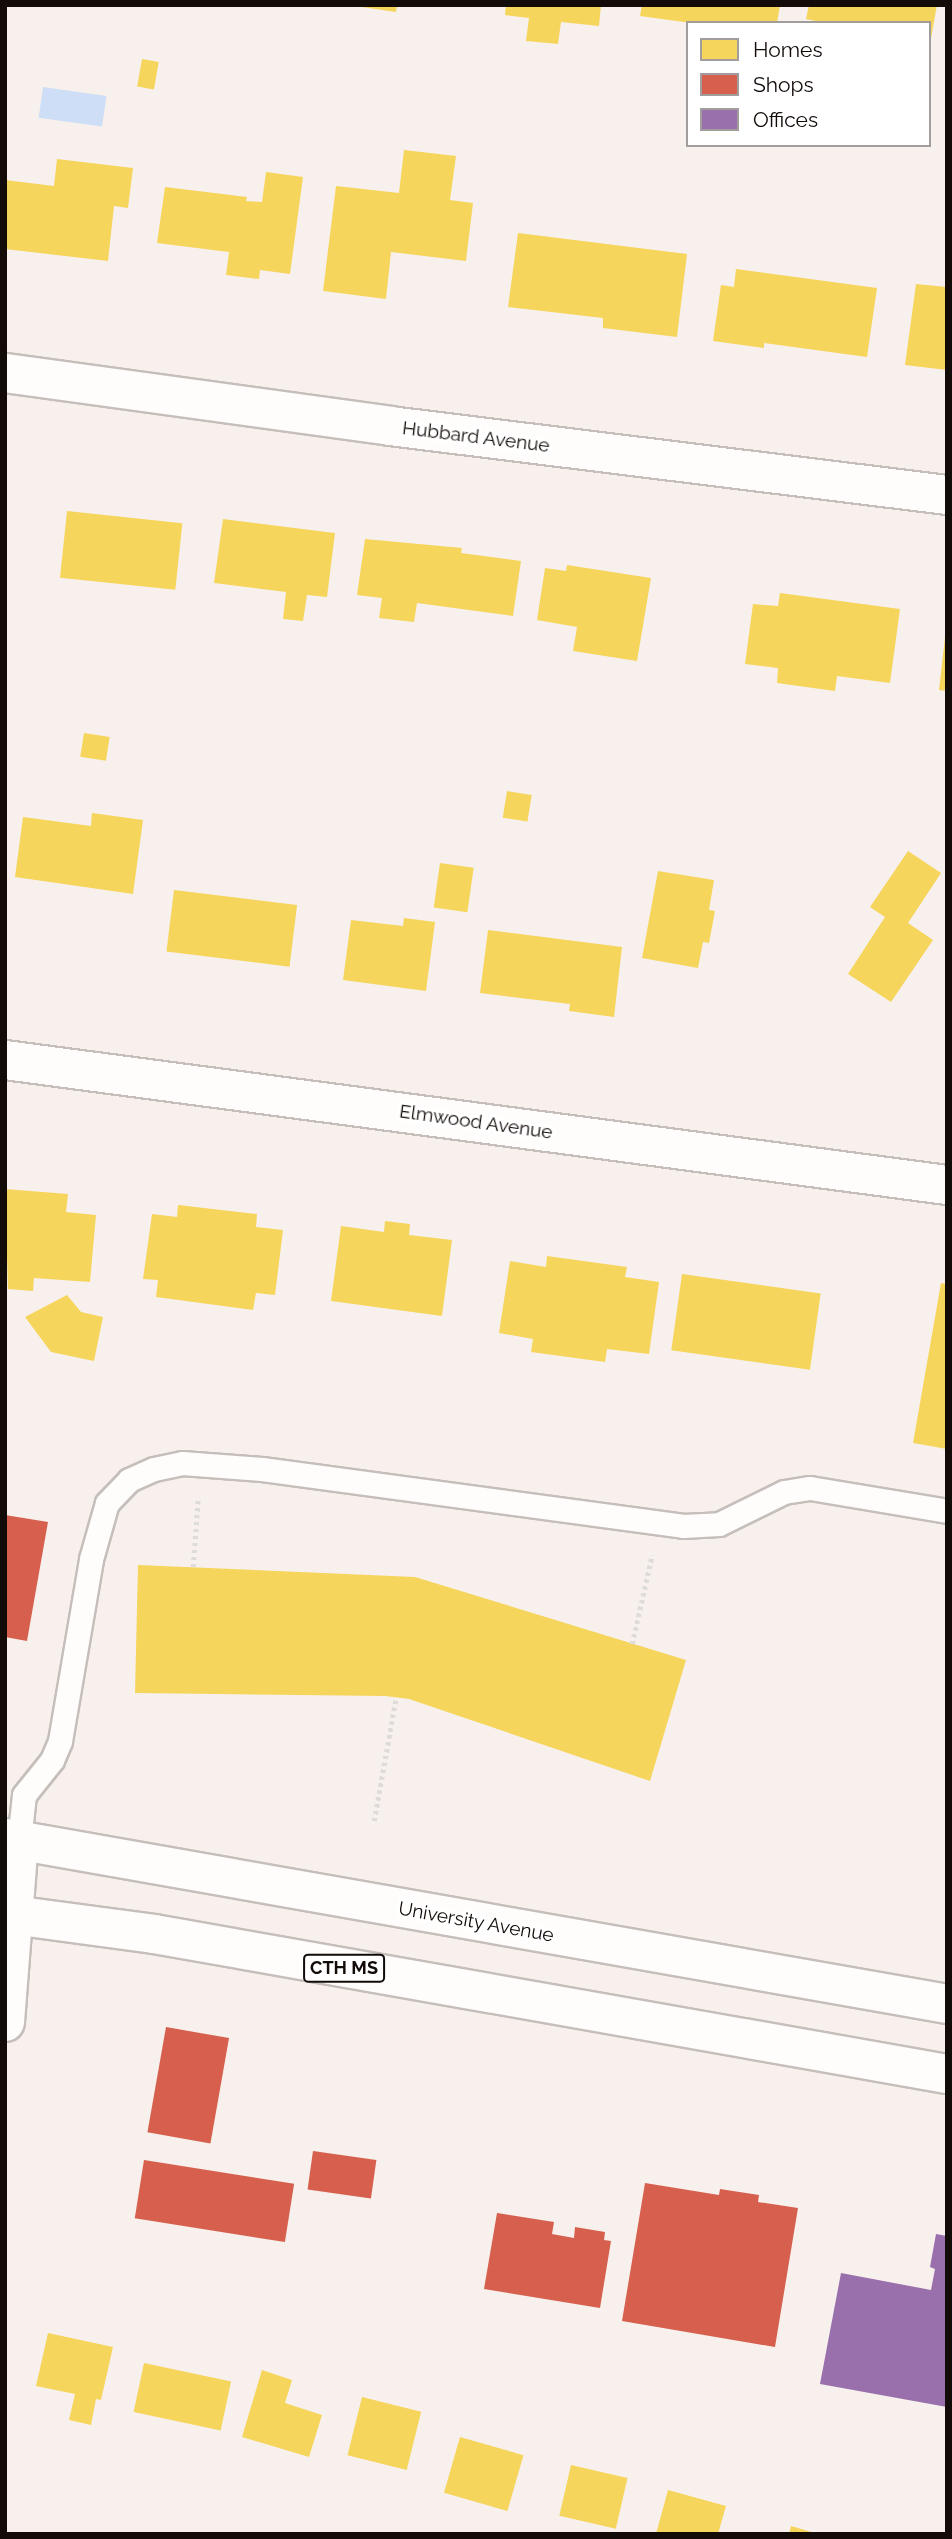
<!DOCTYPE html>
<html>
<head>
<meta charset="utf-8">
<style>
	body { margin:0 }
	#map { position:relative; width:952px; height:2539px; overflow:hidden; background:#f7f0ec; font-family:Raleway,sans-serif }
	div>[style] { position:absolute }
	.water>* { inset:0; background:#cddef6; transform-origin:0 0 }
	.homes>* { inset:0; background:#f6d55c; transform-origin:0 0 }
	.shops>* { inset:0; background:#d6604d; transform-origin:0 0 }
	.offices>* { inset:0; background:#9970ab }
	.path>* { height:4.5px; margin-top:-2.25px; transform-origin:0; background:repeating-linear-gradient(90deg,#dedcda 0 3.5px,transparent 0 7px) }
	.roads { filter:drop-shadow(2px 0 #c5beba) drop-shadow(-2px 0 #c5beba) drop-shadow(0 2px #c5beba) drop-shadow(0 -2px #c5beba) }
	.service>* { height:23px; margin:-11.5px; padding:0 11.5px; transform-origin:11.5px; border-radius:11.5px; background:#fefdfc }
	.minor>* { height:38px; margin:-19px; padding:0 19px; transform-origin:19px; border-radius:19px; background:#fefdfc }
	.tertiary>* { height:38px; margin:-19px; padding:0 19px; transform-origin:19px; border-radius:19px; background:#fefdfc }
	.primary>* { height:38px; margin:-19px; padding:0 19px; transform-origin:19px; border-radius:19px; background:#fefdfc }
	span { translate:-50% -50%; white-space:nowrap; text-align:center; line-height:1.15; -webkit-text-stroke:7px #fff; paint-order:stroke }
	.shield-label span { padding:2px 5px; background:#fff; border:2px solid; border-radius:5px; -webkit-text-stroke-width:0 }
	.shield-label { font-size:18px; color:#120b08; font-weight:700 }
	.street-label { font-size:19px; color:#120b08 }
	.frame { position:absolute; inset:0; border:7px solid #120b08; pointer-events:none }
	.legend { position:absolute; left:686px; top:21px; width:245px; height:126px; box-sizing:border-box; background:#fff; border:2px solid #a09d9c; margin:0; padding:9px 12px; list-style:none; font-size:21px; color:#120b08 }
	.legend li { display:flex; align-items:center; gap:14px; height:35px }
	.legend b { width:35px; border:2px solid #a09d9c }
</style>
</head>
<body>
<div id="map">
	<div class="water">
		<div style="left:43px;top:87px;width:64px;height:31px;rotate:8deg"></div>
	</div>
	<div class="homes">
		<div style="clip-path:polygon(348px 5px,397px 5px,396px 12px)"></div>
		<div style="clip-path:polygon(506px 5px,601px 5px,599px 26px,561px 22px,558px 44px,526px 41px,529px 18px,505px 15px)"></div>
		<div style="clip-path:polygon(642px 5px,780px 5px,777px 23px,691px 23px,640px 16px)"></div>
		<div style="clip-path:polygon(809px 5px,937px 5px,931px 38px,929px 23px,825px 23px,806px 19px)"></div>
		<div style="left:142px;top:59px;width:17px;height:28px;rotate:10deg"></div>
		<div style="clip-path:polygon(404px 150px,456px 156px,450px 200px,473px 203px,466px 261px,391px 252px,386px 299px,323px 291px,336px 186px,399px 193px)"></div>
		<div style="clip-path:polygon(57px 159px,133px 168px,128px 208px,114px 206px,108px 261px,5px 249px,5px 180px,54px 186px)"></div>
		<div style="clip-path:polygon(266px 172px,303px 177px,290px 274px,260px 270px,259px 279px,226px 275px,229px 252px,157px 243px,165px 187px,247px 197px,246px 201px,262px 202px)"></div>
		<div style="clip-path:polygon(518px 233px,687px 254px,677px 337px,603px 328px,603px 318px,508px 307px)"></div>
		<div style="clip-path:polygon(736px 269px,877px 288px,867px 357px,764px 343px,764px 348px,713px 341px,721px 285px,734px 287px)"></div>
		<div style="clip-path:polygon(916px 284px,947px 287px,947px 370px,905px 365px)"></div>
		<div style="left:67px;top:511px;width:116px;height:67px;rotate:6deg"></div>
		<div style="clip-path:polygon(223px 519px,335px 533px,327px 597px,307px 595px,303px 621px,283px 619px,286px 592px,214px 583px)"></div>
		<div style="clip-path:polygon(365px 539px,462px 548px,461px 553px,521px 561px,513px 616px,417px 603px,414px 622px,379px 618px,382px 598px,357px 595px)"></div>
		<div style="clip-path:polygon(567px 565px,651px 578px,637px 661px,573px 651px,577px 627px,537px 620px,545px 568px,566px 571px)"></div>
		<div style="clip-path:polygon(780px 593px,900px 609px,890px 683px,837px 676px,835px 691px,777px 683px,778px 668px,745px 664px,753px 604px,778px 606px)"></div>
		<div style="clip-path:polygon(945px 637px,947px 637px,947px 691px,939px 690px)"></div>
		<div style="left:84px;top:733px;width:26px;height:24px;rotate:9deg"></div>
		<div style="left:507px;top:791px;width:25px;height:27px;rotate:9deg"></div>
		<div style="clip-path:polygon(92px 813px,143px 820px,133px 894px,15px 877px,23px 817px,91px 826px)"></div>
		<div style="clip-path:polygon(908px 851px,941px 873px,908px 923px,933px 940px,891px 1002px,848px 974px,885px 917px,870px 907px)"></div>
		<div style="left:440px;top:863px;width:34px;height:45px;rotate:8deg"></div>
		<div style="clip-path:polygon(658px 871px,714px 880px,709px 910px,715px 911px,709px 943px,703px 942px,698px 968px,642px 958px)"></div>
		<div style="left:174px;top:890px;width:124px;height:62px;rotate:7deg"></div>
		<div style="clip-path:polygon(404px 918px,435px 922px,426px 991px,343px 980px,351px 920px,403px 926px)"></div>
		<div style="clip-path:polygon(488px 930px,622px 947px,614px 1017px,569px 1011px,570px 1004px,480px 993px)"></div>
		<div style="clip-path:polygon(5px 1189px,68px 1194px,66px 1212px,96px 1215px,90px 1282px,34px 1278px,33px 1291px,8px 1289px)"></div>
		<div style="clip-path:polygon(178px 1205px,257px 1214px,256px 1227px,283px 1230px,275px 1295px,256px 1293px,253px 1310px,156px 1297px,158px 1280px,143px 1279px,152px 1214px,177px 1217px)"></div>
		<div style="clip-path:polygon(385px 1221px,410px 1224px,409px 1235px,452px 1240px,442px 1316px,331px 1301px,341px 1226px,384px 1232px)"></div>
		<div style="clip-path:polygon(547px 1256px,627px 1267px,625px 1277px,659px 1282px,649px 1354px,607px 1349px,605px 1362px,531px 1352px,533px 1339px,499px 1333px,510px 1261px,546px 1267px)"></div>
		<div style="left:682px;top:1274px;width:140px;height:77px;rotate:8deg"></div>
		<div style="clip-path:polygon(941px 1283px,947px 1284px,947px 1449px,913px 1443px)"></div>
		<div style="clip-path:polygon(67px 1295px,81px 1312px,103px 1317px,94px 1361px,51px 1352px,25px 1317px)"></div>
		<div style="clip-path:polygon(138px 1565px,415px 1577px,686px 1660px,650px 1781px,409px 1699px,385px 1696px,135px 1693px)"></div>
		<div style="clip-path:polygon(48px 2333px,113px 2347px,101px 2400px,96px 2399px,91px 2425px,69px 2420px,75px 2394px,36px 2386px)"></div>
		<div style="left:144px;top:2363px;width:89px;height:50px;rotate:12deg"></div>
		<div style="clip-path:polygon(262px 2370px,292px 2380px,285px 2403px,322px 2415px,309px 2457px,242px 2437px)"></div>
		<div style="left:362px;top:2397px;width:61px;height:60px;rotate:14deg"></div>
		<div style="left:460px;top:2437px;width:66px;height:58px;rotate:16deg"></div>
		<div style="left:571px;top:2465px;width:58px;height:52px;rotate:13deg"></div>
		<div style="clip-path:polygon(668px 2490px,726px 2506px,718px 2534px,656px 2534px)"></div>
		<div style="clip-path:polygon(791px 2526px,815px 2533px,815px 2534px,789px 2534px)"></div>
	</div>
	<div class="shops">
		<div style="clip-path:polygon(5px 1515px,48px 1522px,27px 1641px,5px 1637px)"></div>
		<div style="left:166px;top:2027px;width:64px;height:107px;rotate:10deg"></div>
		<div style="left:313px;top:2151px;width:64px;height:39px;rotate:8deg"></div>
		<div style="left:144px;top:2160px;width:152px;height:59px;rotate:9deg"></div>
		<div style="clip-path:polygon(645px 2183px,719px 2195px,720px 2189px,759px 2195px,758px 2202px,798px 2208px,775px 2347px,622px 2321px)"></div>
		<div style="clip-path:polygon(497px 2213px,554px 2222px,552px 2234px,574px 2238px,575px 2227px,605px 2232px,604px 2240px,611px 2241px,600px 2308px,484px 2289px)"></div>
	</div>
	<div class="offices">
		<div style="clip-path:polygon(936px 2234px,947px 2236px,947px 2407px,820px 2384px,841px 2273px,931px 2290px,935px 2269px,930px 2267px)"></div>
	</div>
	<div class="path">
		<div style="left:193px;top:1567px;width:70px;rotate:-85.9deg"></div>
		<div style="left:632px;top:1644px;width:91px;rotate:-77.3deg"></div>
		<div style="left:374px;top:1821px;width:126px;rotate:-79.9deg"></div>
	</div>
	<div class="roads">
		<div class="service">
			<div style="left:19px;top:1841px;width:46px;rotate:-83.8deg"></div>
			<div style="left:24px;top:1795px;width:45px;rotate:-51.3deg"></div>
			<div style="left:52px;top:1760px;width:21px;rotate:-67deg"></div>
			<div style="left:60px;top:1741px;width:185px;rotate:-80.3deg"></div>
			<div style="left:91px;top:1559px;width:58px;rotate:-74.1deg"></div>
			<div style="left:107px;top:1503px;width:32px;rotate:-46deg"></div>
			<div style="left:129px;top:1480px;width:27px;rotate:-24deg"></div>
			<div style="left:154px;top:1469px;width:29px;rotate:-12deg"></div>
			<div style="left:182px;top:1463px;width:80px;rotate:4.3deg"></div>
			<div style="left:262px;top:1469px;width:425px;rotate:7.7deg"></div>
			<div style="left:683px;top:1526px;width:36px;rotate:-3deg"></div>
			<div style="left:719px;top:1524px;width:72px;rotate:-26.2deg"></div>
			<div style="left:784px;top:1492px;width:26px;rotate:-9deg"></div>
			<div style="left:810px;top:1488px;width:139px;rotate:9.5deg"></div>
		</div>
		<div class="minor">
			<div style="left:5px;top:373px;width:389px;rotate:7.8deg"></div>
			<div style="left:390px;top:426px;width:561px;rotate:7.06deg"></div>
			<div style="left:5px;top:2022px;width:182px;rotate:-85.6deg"></div>
		</div>
		<div class="tertiary">
			<div style="left:5px;top:1060px;width:950px;rotate:7.56deg"></div>
		</div>
		<div class="primary">
			<div style="left:5px;top:1838px;width:957px;rotate:9.99deg"></div>
			<div style="left:5px;top:1914px;width:150px;rotate:7.6deg"></div>
			<div style="left:154px;top:1934px;width:805px;rotate:10.01deg"></div>
		</div>
	</div>
	<div class="shield-label">
		<span style="left:344px;top:1968px">CTH MS</span>
	</div>
	<div class="street-label">
		<span style="left:476px;top:437px;rotate:7deg">Hubbard Avenue</span>
		<span style="left:476px;top:1122px;rotate:8deg">Elmwood Avenue</span>
		<span style="left:476px;top:1922px;rotate:10deg">University Avenue</span>
	</div>
	<div class="frame"></div>
	<ul class="legend">
	<li><b style="height:19px;background:#f6d55c"></b>Homes</li>
	<li><b style="height:19px;background:#d6604d"></b>Shops</li>
	<li><b style="height:19px;background:#9970ab"></b>Offices</li>
	</ul>
</div>
</body>
</html>
